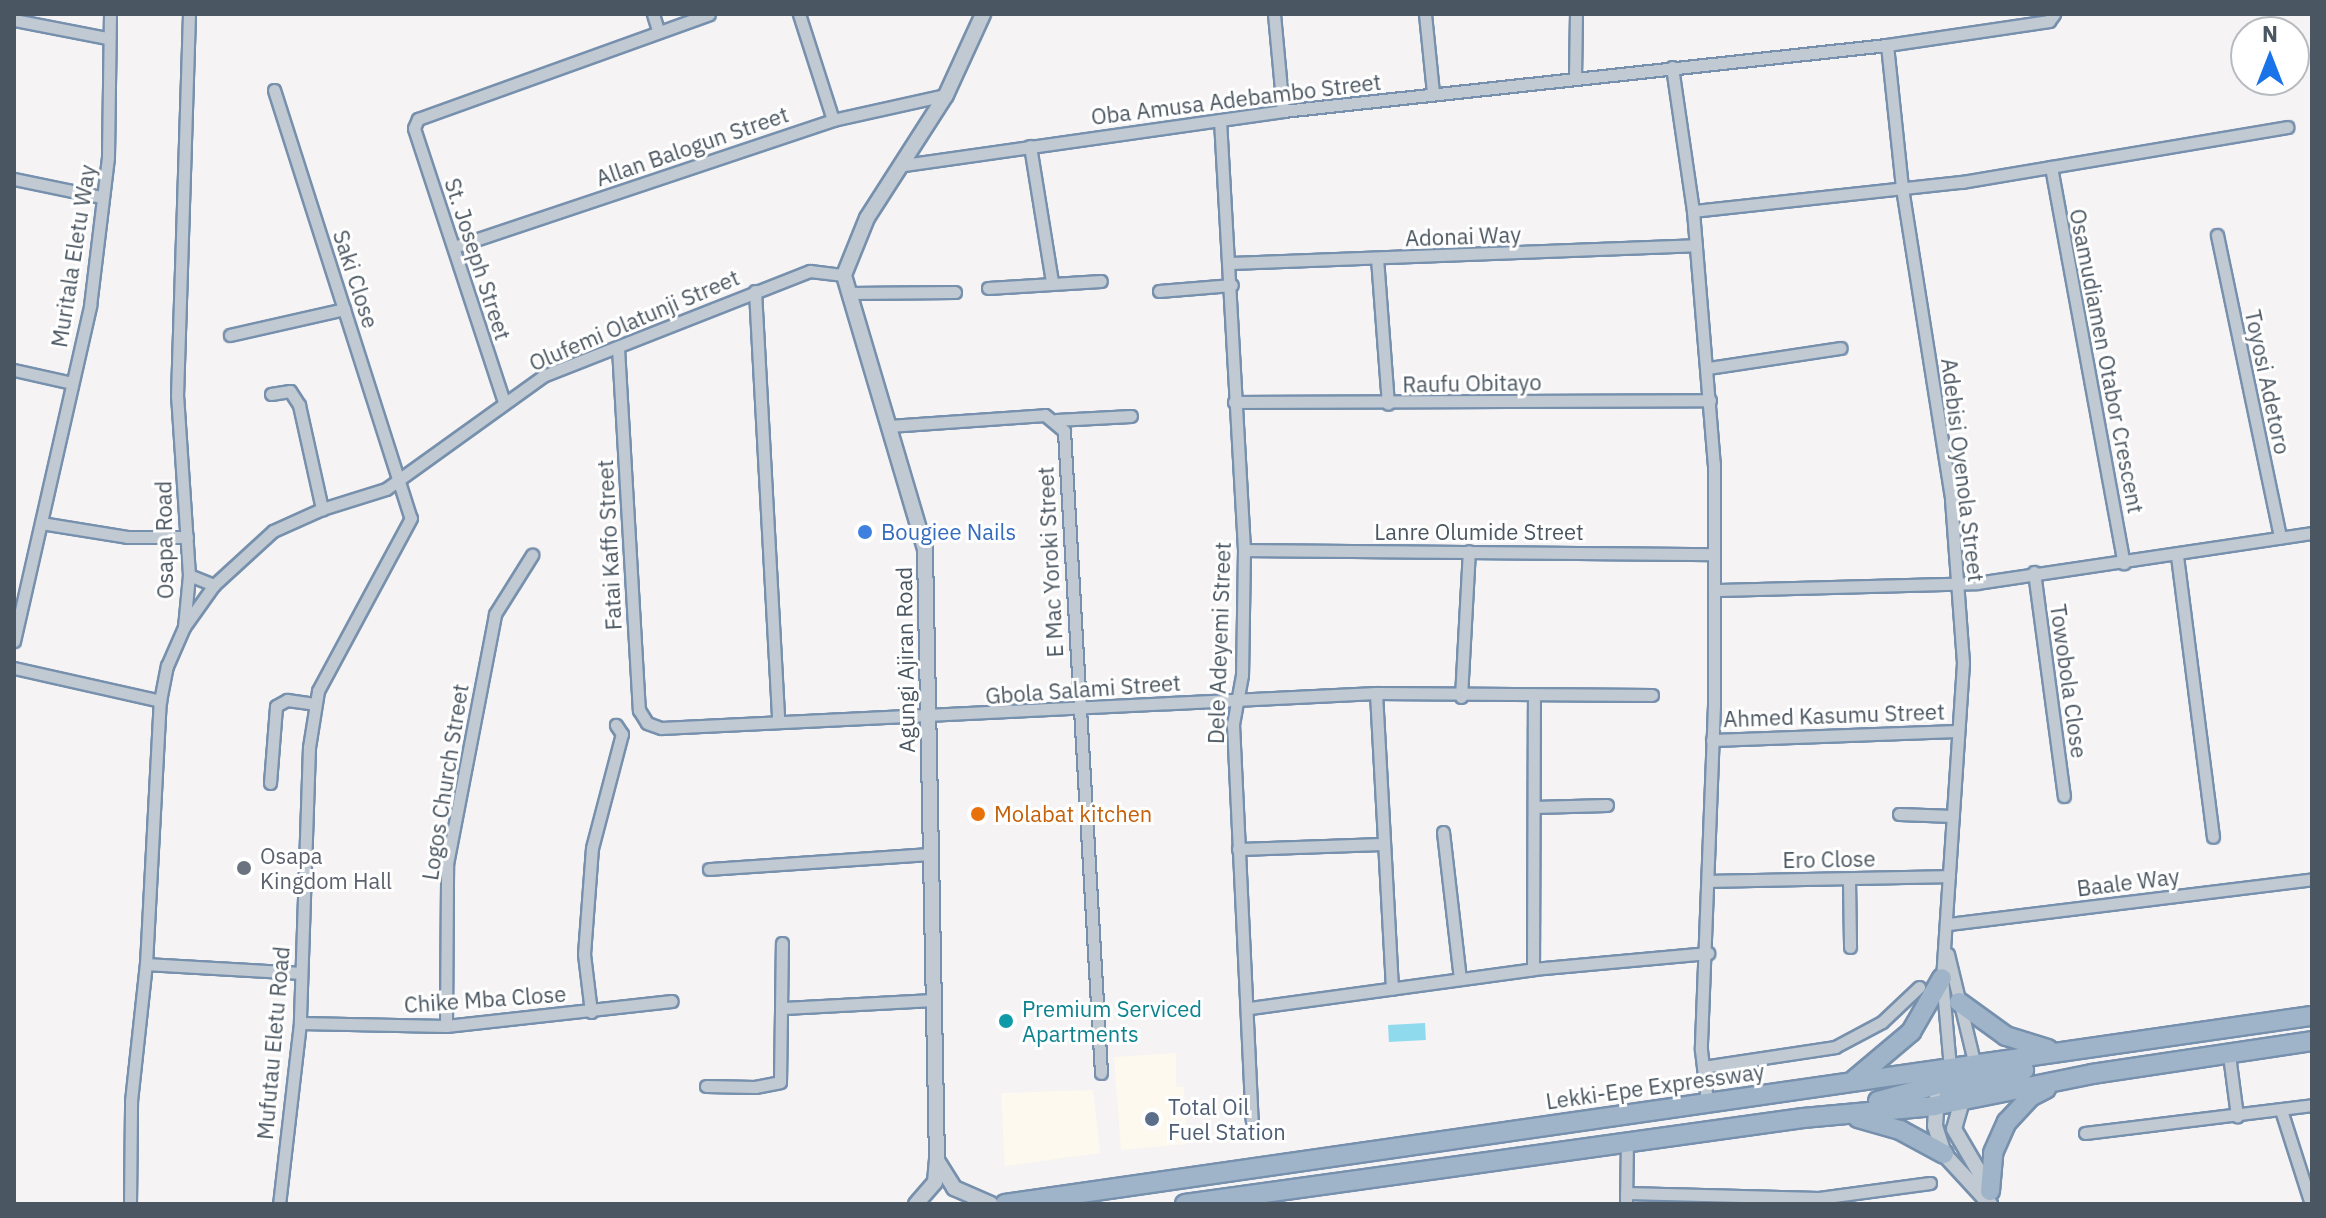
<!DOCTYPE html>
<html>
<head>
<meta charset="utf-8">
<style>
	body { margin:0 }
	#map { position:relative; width:2326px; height:1218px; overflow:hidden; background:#f5f3f3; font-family:"IBM Plex Sans",sans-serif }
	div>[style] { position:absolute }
	.commercial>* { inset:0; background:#fdf9ef }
	.water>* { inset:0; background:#90daee; transform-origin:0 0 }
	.roads { filter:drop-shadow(2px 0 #7690ad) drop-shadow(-2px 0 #7690ad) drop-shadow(0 2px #7690ad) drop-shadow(0 -2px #7690ad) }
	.minor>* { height:11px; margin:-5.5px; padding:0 5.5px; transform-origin:5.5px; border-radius:5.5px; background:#c1cad2 }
	.tertiary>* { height:14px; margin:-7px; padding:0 7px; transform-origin:7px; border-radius:7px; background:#c1cad2 }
	.trunk>* { height:18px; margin:-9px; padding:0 9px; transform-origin:9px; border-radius:9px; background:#9fb4c9 }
	.dots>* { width:22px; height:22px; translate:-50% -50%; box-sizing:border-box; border:4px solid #fff; border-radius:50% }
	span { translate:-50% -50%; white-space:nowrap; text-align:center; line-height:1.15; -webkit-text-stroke:6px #fff; paint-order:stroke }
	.street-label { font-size:22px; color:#4a5661 }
	.shop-label { font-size:22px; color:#366cbe }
	.left { translate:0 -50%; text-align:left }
	.food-label { font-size:22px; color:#c56008 }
	.worship-label { font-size:22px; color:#5b616d }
	.culture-label { font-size:22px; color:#0d838f }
	.service-label { font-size:22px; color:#4e5e75 }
	.frame { position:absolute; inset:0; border:16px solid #4a5661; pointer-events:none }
	.north { position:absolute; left:2230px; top:16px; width:80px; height:80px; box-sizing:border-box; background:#fff; border:2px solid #b7bbc0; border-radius:50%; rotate:0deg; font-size:22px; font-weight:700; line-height:32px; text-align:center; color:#4a5661 }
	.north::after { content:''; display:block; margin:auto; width:28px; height:36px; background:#1a73e8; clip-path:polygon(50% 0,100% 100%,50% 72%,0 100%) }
</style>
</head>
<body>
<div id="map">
	<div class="commercial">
		<div style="clip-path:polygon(1176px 1053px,1176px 1087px,1184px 1087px,1187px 1144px,1121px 1150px,1114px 1057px)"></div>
		<div style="clip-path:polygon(1093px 1090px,1100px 1153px,1005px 1166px,1001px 1093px)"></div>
	</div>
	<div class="water">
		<div style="left:1425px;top:1023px;width:17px;height:37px;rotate:87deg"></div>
	</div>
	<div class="roads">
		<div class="minor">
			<div style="left:653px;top:14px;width:17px;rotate:73deg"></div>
			<div style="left:799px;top:14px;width:111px;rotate:72.2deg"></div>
			<div style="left:1274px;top:14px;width:97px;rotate:84.7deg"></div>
			<div style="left:1425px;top:14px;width:79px;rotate:84.2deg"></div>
			<div style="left:14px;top:20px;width:95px;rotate:11deg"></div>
			<div style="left:1887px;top:45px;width:144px;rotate:84deg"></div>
			<div style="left:1902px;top:188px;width:315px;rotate:81deg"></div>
			<div style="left:1951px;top:499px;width:164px;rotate:85.8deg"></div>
			<div style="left:1963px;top:663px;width:316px;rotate:93.8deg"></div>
			<div style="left:1942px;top:978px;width:90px;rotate:84.9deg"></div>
			<div style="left:1672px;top:67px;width:146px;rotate:81.7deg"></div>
			<div style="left:1693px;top:211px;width:254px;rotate:85.3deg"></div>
			<div style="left:1714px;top:464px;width:241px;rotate:90deg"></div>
			<div style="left:1714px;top:705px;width:345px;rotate:92.2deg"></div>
			<div style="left:1701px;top:1050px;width:51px;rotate:83.3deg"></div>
			<div style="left:1575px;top:77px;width:63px;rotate:-89.1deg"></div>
			<div style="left:274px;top:90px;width:449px;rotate:72.3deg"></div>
			<div style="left:411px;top:518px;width:196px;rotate:118.3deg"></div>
			<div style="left:318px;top:691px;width:57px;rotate:99.1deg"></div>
			<div style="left:309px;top:747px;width:276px;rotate:91.9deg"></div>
			<div style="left:300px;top:1023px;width:182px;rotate:96.6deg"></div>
			<div style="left:1220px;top:120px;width:431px;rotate:86.8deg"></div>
			<div style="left:1244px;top:550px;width:125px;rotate:90.9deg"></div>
			<div style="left:1242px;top:675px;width:50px;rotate:100.4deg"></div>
			<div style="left:1233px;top:724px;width:396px;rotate:87.3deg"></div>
			<div style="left:1030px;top:146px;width:138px;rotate:80.8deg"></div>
			<div style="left:904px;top:165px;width:383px;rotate:-8.1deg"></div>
			<div style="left:1283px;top:111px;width:608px;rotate:-6.24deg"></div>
			<div style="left:1887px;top:45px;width:164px;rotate:-8.4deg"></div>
			<div style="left:2049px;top:21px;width:9px;rotate:-54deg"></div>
			<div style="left:2051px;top:167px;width:403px;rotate:79.6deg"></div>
			<div style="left:14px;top:179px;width:89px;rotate:11.7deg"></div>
			<div style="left:1693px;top:211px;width:271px;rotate:-6.2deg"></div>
			<div style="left:1962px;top:182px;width:330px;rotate:-9.6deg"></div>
			<div style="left:2217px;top:235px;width:309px;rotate:78.2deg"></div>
			<div style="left:454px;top:247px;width:400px;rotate:-18.5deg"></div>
			<div style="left:833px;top:120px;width:116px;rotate:-12.5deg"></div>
			<div style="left:1377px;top:258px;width:146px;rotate:85.7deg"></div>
			<div style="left:1230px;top:263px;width:466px;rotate:-2.2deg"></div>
			<div style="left:988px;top:288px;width:113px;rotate:-3.5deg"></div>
			<div style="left:755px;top:291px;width:431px;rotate:86.9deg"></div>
			<div style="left:1159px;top:291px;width:73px;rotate:-4.7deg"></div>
			<div style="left:849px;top:293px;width:106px;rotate:-0.5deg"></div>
			<div style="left:230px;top:335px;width:117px;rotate:-12.8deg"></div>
			<div style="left:618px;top:348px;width:363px;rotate:86.7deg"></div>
			<div style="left:639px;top:710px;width:15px;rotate:58deg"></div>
			<div style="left:647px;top:723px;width:15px;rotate:20deg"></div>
			<div style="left:661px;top:728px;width:716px;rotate:-2.8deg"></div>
			<div style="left:1376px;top:693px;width:276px;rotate:0.4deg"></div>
			<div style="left:1708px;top:368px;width:134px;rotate:-8.6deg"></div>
			<div style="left:14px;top:370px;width:59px;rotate:12.6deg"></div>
			<div style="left:271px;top:394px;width:19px;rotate:-9deg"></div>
			<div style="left:290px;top:391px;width:17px;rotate:57deg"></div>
			<div style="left:299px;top:405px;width:107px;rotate:77.5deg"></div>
			<div style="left:504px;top:402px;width:288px;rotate:-108.2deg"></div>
			<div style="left:414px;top:128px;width:10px;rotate:-66deg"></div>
			<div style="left:418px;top:119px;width:309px;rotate:-19.8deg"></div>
			<div style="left:1234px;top:402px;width:476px;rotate:-0.2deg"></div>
			<div style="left:1056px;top:420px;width:75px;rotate:-3.1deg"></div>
			<div style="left:889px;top:426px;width:156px;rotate:-4deg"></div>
			<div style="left:1045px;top:415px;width:25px;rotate:40deg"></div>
			<div style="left:1064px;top:431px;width:643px;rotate:86.7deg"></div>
			<div style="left:41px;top:523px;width:87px;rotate:9.2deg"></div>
			<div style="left:127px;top:537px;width:60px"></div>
			<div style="left:1244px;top:550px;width:469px;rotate:0.5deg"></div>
			<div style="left:2177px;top:556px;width:283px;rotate:82.7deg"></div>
			<div style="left:2034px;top:572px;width:226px;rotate:82.4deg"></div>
			<div style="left:189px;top:575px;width:27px;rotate:22deg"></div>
			<div style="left:1715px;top:590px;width:262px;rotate:-1.5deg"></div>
			<div style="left:1977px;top:583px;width:339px;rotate:-8.5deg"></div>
			<div style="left:184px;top:627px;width:52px;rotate:-54.5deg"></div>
			<div style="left:214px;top:585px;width:80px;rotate:-42.5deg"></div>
			<div style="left:273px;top:531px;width:54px;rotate:-24.2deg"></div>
			<div style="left:322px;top:509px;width:67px;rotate:-17.4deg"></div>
			<div style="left:386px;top:489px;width:193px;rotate:-35.7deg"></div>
			<div style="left:543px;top:376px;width:287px;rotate:-21.5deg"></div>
			<div style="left:810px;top:271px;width:34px;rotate:7deg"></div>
			<div style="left:14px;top:641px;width:344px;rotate:-77.2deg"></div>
			<div style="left:90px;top:306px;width:150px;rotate:-83.1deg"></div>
			<div style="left:108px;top:157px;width:143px;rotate:-89.2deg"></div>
			<div style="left:14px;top:668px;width:150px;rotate:12.7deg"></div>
			<div style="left:1376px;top:693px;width:296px;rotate:86.9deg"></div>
			<div style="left:1461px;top:697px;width:146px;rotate:-86.9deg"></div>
			<div style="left:1712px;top:740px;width:246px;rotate:-2.1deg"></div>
			<div style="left:270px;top:783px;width:77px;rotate:-85.5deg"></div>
			<div style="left:276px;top:706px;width:13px;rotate:-29deg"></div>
			<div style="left:287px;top:700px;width:28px;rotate:8deg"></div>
			<div style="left:1534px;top:807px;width:73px;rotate:-1.6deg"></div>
			<div style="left:1899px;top:814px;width:54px;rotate:2.1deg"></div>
			<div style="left:1443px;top:832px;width:148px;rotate:83.4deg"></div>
			<div style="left:1238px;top:849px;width:145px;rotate:-2deg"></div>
			<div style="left:709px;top:869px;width:223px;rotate:-3.9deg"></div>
			<div style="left:1849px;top:880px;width:67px;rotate:89.1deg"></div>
			<div style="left:1710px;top:881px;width:239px;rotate:-1.2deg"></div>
			<div style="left:1948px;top:924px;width:367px;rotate:-7deg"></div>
			<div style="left:1948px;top:954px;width:115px;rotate:76.4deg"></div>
			<div style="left:146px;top:964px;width:155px;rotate:3.3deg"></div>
			<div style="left:1533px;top:969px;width:274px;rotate:-89.8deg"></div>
			<div style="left:785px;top:1008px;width:147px;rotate:-3.1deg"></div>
			<div style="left:1250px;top:1008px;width:286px;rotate:-7.8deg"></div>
			<div style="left:1533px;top:969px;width:176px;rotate:-5.2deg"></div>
			<div style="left:591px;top:1012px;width:58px;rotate:-96.9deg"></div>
			<div style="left:584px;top:954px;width:106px;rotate:-85.7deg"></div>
			<div style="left:592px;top:848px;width:118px;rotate:-75.3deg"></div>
			<div style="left:622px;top:734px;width:11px;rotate:-124deg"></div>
			<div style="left:300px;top:1023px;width:146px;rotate:1.2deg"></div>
			<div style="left:446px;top:1026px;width:227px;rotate:-6.3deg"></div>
			<div style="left:446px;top:1026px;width:162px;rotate:-89.6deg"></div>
			<div style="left:447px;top:864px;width:255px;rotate:-79.1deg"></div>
			<div style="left:495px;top:614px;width:70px;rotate:-57.9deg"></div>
			<div style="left:2229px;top:1055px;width:62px;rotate:82.5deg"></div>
			<div style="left:1703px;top:1067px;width:134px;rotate:-8.6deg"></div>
			<div style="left:1835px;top:1047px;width:53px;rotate:-28deg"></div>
			<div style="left:1882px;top:1022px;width:51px;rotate:-43.4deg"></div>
			<div style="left:706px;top:1086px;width:49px;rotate:1.2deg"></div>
			<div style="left:755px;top:1087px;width:25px;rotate:-11deg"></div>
			<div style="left:780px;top:1082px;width:139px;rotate:-89.2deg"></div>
			<div style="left:2281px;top:1110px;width:99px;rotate:72.3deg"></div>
			<div style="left:2085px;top:1133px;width:229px;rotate:-7deg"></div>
			<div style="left:1626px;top:1193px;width:193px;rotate:1.5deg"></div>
			<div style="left:1819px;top:1198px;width:112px;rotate:-7.7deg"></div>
			<div style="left:130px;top:1204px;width:103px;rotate:-89.4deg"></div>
			<div style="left:131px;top:1101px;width:138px;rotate:-83.8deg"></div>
			<div style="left:146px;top:964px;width:263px;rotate:-87deg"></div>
			<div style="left:160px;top:701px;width:36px;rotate:-79deg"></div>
			<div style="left:167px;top:666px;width:43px;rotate:-66.4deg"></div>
			<div style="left:184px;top:627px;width:52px;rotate:-84.5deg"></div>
			<div style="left:189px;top:575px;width:179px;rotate:-93.8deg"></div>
			<div style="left:177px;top:396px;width:382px;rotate:-88.2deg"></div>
			<div style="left:1626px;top:1204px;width:62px;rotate:-89.1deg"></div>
		</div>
		<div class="tertiary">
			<div style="left:1964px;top:1094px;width:36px;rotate:106deg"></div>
			<div style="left:1954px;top:1129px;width:69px;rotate:59.7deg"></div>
			<div style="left:1937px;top:1097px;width:29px;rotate:94deg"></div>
			<div style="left:1935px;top:1126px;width:29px;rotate:72deg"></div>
			<div style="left:1944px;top:1154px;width:68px;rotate:47.4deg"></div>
			<div style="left:938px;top:1162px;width:31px;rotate:58deg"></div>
			<div style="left:954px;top:1188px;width:40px;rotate:23.4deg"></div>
			<div style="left:916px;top:1204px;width:29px;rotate:-49deg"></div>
			<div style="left:935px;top:1182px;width:22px;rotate:-85deg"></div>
			<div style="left:937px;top:1160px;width:611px;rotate:-91.13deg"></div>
			<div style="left:925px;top:549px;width:286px;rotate:-106.5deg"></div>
			<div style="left:844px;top:275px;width:61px;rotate:-68deg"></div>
			<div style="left:867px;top:218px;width:146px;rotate:-57.3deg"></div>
			<div style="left:946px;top:95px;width:89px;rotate:-65.4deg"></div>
		</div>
		<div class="trunk">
			<div style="left:1959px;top:1002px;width:58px;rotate:35.9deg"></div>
			<div style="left:2006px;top:1036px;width:44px;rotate:17.2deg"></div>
			<div style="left:1854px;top:1080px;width:75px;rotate:-40.1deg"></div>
			<div style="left:1911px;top:1032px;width:62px;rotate:-60.1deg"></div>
			<div style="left:1948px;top:1098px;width:41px;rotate:-29.1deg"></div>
			<div style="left:1984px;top:1078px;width:41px;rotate:-11.3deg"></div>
			<div style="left:1878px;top:1101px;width:64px;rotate:-15.3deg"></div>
			<div style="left:1940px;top:1084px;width:30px;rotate:-27deg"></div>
			<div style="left:1858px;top:1118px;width:44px;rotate:15.9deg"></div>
			<div style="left:1900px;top:1130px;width:50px;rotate:28.6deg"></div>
			<div style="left:1990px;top:1191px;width:38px;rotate:-85deg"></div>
			<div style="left:1993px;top:1153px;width:34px;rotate:-66deg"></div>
			<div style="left:2007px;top:1122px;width:34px;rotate:-47deg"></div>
			<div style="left:2030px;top:1097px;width:18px;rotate:-27deg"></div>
			<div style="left:1005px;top:1204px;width:1320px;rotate:-8.19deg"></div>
			<div style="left:1185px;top:1204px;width:624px;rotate:-7.92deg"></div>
			<div style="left:1803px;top:1118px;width:132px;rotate:-5.2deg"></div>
			<div style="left:1934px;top:1106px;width:161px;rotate:-11.4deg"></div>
			<div style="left:2092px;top:1074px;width:222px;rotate:-8.5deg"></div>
		</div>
	</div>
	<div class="dots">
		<div style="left:865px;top:532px;background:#3f7fe0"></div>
		<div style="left:978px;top:814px;background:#e8710a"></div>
		<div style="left:244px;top:868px;background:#6b7280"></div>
		<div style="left:1006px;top:1021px;background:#0f9aa8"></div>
		<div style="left:1152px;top:1119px;background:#5c6f8a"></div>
	</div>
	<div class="street-label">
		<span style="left:1236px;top:99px;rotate:-7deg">Oba Amusa Adebambo Street</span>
		<span style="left:692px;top:146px;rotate:-19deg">Allan Balogun Street</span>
		<span style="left:1463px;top:236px;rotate:-2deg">Adonai Way</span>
		<span style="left:73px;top:256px;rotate:-81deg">Muritala Eletu Way</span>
		<span style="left:478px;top:259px;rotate:72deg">St. Joseph Street</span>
		<span style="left:356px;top:279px;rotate:72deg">Saki Close</span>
		<span style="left:634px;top:320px;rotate:-23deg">Olufemi Olatunji Street</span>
		<span style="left:2107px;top:361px;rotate:79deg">Osamudiamen Otabor Crescent</span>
		<span style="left:2268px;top:382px;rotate:78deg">Toyosi Adetoro</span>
		<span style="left:1472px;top:383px;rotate:-1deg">Raufu Obitayo</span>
		<span style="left:1963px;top:470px;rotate:83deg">Adebisi Oyenola Street</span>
		<span style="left:1479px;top:532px">Lanre Olumide Street</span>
		<span style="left:164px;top:540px;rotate:-91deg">Osapa Road</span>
		<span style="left:609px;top:545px;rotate:-93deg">Fatai Kaffo Street</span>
		<span style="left:1050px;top:562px;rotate:-93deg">E Mac Yoroki Street</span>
		<span style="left:1219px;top:643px;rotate:-88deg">Dele Adeyemi Street</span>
		<span style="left:905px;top:660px;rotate:-91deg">Agungi Ajiran Road</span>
		<span style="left:2069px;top:681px;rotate:82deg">Towobola Close</span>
		<span style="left:1083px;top:689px;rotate:-4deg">Gbola Salami Street</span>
		<span style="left:1834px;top:715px;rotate:-2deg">Ahmed Kasumu Street</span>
		<span style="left:445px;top:782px;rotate:-81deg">Logos Church Street</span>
		<span style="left:1829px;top:859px;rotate:-1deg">Ero Close</span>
		<span style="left:2128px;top:882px;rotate:-7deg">Baale Way</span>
		<span style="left:485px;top:999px;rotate:-4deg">Chike Mba Close</span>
		<span style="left:273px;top:1043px;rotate:-85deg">Mufutau Eletu Road</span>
		<span style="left:1655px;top:1086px;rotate:-8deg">Lekki-Epe Expressway</span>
	</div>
	<div class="shop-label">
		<span class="left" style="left:881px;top:532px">Bougiee Nails</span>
	</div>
	<div class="food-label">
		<span class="left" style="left:994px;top:814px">Molabat kitchen</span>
	</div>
	<div class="worship-label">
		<span class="left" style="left:260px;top:868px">Osapa<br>Kingdom Hall</span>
	</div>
	<div class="culture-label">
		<span class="left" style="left:1022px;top:1021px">Premium Serviced<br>Apartments</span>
	</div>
	<div class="service-label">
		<span class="left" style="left:1168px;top:1119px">Total Oil<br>Fuel Station</span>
	</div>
	<div class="frame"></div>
	<div class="north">N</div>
</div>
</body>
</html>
